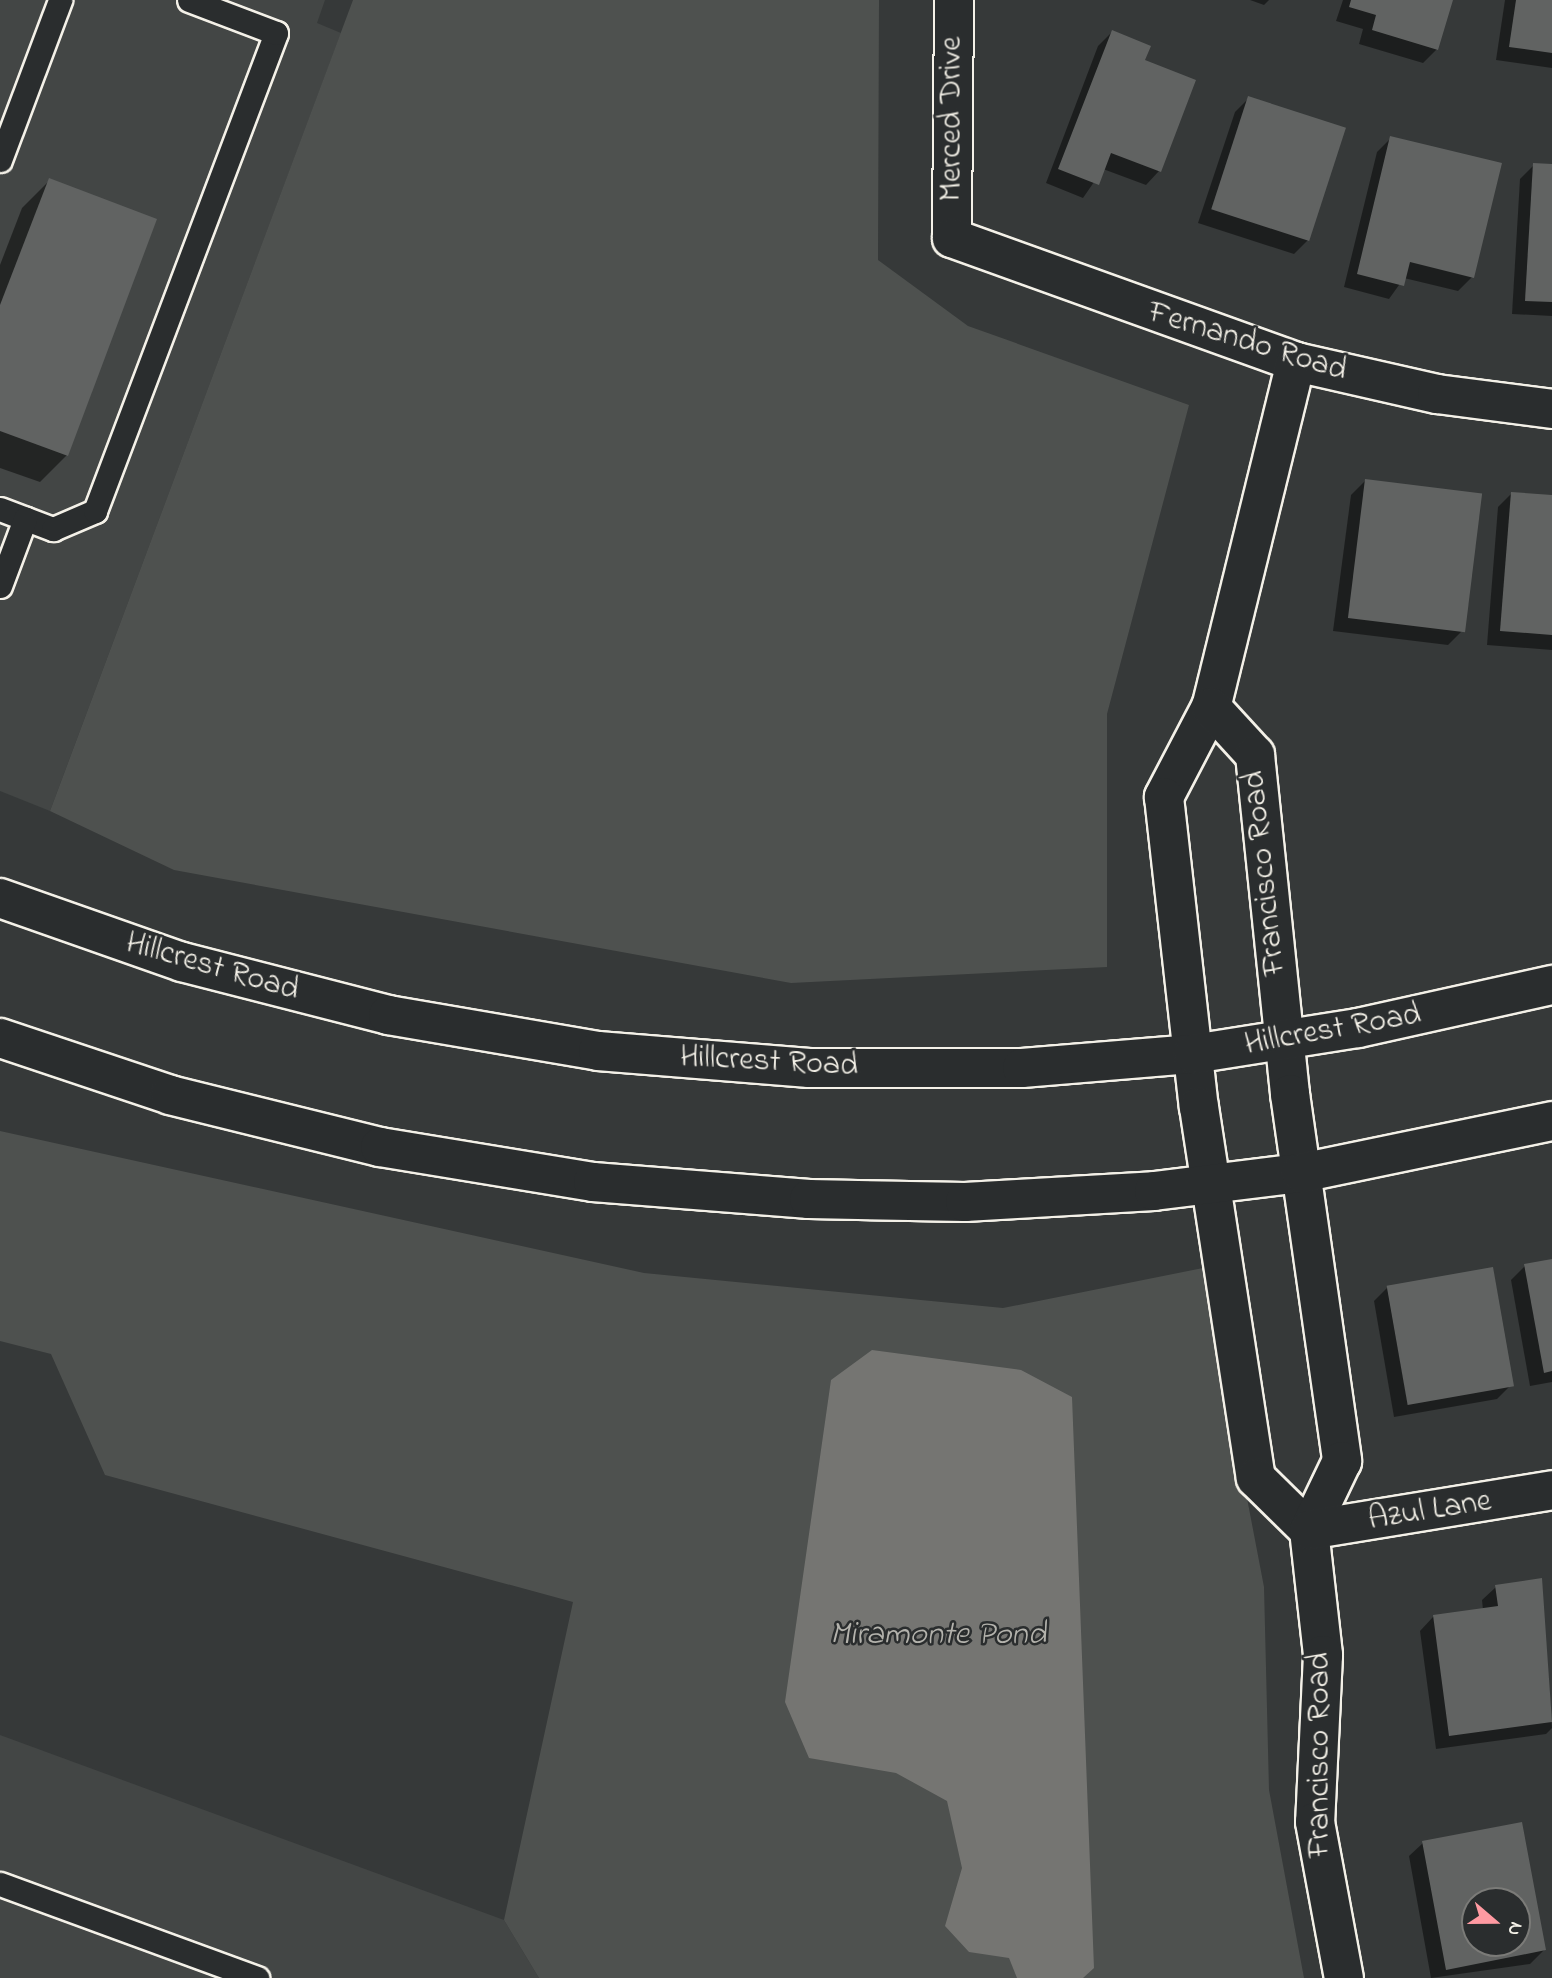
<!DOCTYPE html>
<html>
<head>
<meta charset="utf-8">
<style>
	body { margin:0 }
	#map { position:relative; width:1552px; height:1978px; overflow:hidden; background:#363939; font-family:"Indie Flower",sans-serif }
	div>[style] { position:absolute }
	.built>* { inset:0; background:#434645 }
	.green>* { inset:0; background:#4e514f }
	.water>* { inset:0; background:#757572 }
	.shadow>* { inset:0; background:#0007 }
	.building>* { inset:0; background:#616362; transform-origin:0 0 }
	.roads { filter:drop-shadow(2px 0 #f4f1e8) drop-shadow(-2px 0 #f4f1e8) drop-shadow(0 2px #f4f1e8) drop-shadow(0 -2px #f4f1e8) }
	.lane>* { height:23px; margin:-11.5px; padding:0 11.5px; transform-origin:11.5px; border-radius:11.5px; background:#2a2d2e }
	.street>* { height:38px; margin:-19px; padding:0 19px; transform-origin:19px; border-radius:19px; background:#2a2d2e }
	.secondary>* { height:38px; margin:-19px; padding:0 19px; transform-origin:19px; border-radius:19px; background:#2a2d2e }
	span { translate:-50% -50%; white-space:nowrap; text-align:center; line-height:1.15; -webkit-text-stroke:5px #2a2d2e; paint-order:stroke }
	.street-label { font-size:32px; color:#f4f1e8 }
	.water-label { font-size:33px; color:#b4b3ad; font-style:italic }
	.north { position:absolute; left:1461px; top:1887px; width:70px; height:70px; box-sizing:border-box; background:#2a2d2e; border:2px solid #7b7b78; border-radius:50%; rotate:110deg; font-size:19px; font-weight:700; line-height:28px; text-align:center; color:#f4f1e8 }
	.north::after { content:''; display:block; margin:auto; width:24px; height:32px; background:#ff9aa2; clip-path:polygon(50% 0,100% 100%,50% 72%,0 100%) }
</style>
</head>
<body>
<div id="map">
	<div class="built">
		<div style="clip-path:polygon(0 0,325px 0,317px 23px,341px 33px,50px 811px,0 791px)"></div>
		<div style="clip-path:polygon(0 1735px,504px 1920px,539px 1978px,0 1978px)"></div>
	</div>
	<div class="green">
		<div style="clip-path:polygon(353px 0,879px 0,878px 260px,968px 326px,1189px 405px,1107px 714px,1107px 967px,791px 983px,174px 870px,50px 811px)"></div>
		<div style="clip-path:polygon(0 1131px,644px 1273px,1003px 1308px,1203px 1268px,1264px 1587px,1269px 1790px,1304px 1978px,539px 1978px,504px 1920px,573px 1602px,105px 1475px,51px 1354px,0 1341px)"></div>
	</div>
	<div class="water">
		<div style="clip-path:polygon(872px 1350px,1021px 1370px,1072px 1397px,1094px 1968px,1083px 1978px,1017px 1978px,1009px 1958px,969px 1952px,945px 1926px,962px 1868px,947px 1801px,896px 1773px,809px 1758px,785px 1702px,831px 1380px)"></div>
	</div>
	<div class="shadow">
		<div style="clip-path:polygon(1250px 0,1269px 0,1264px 5px)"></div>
		<div style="clip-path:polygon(1343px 0,1451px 0,1437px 49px,1423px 63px,1359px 44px,1363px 29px,1336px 21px)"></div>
		<div style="clip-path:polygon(1505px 0,1552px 0,1552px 68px,1496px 60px)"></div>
		<div style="clip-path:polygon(1112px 32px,1142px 61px,1159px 171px,1146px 185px,1103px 169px,1083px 198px,1046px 183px,1098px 46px)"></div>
		<div style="clip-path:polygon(1249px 98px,1308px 240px,1294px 254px,1198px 223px,1235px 112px)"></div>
		<div style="clip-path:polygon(1391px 138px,1472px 277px,1458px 291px,1404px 278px,1389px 299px,1344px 287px,1377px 152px)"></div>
		<div style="clip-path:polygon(1534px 165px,1552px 166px,1552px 316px,1512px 314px,1520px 179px)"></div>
		<div style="clip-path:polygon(50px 180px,67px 455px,40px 482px,0 468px,0 265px,22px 208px)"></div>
		<div style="clip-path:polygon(1365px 481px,1462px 631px,1448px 645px,1333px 631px,1351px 495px)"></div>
		<div style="clip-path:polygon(1512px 493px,1552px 497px,1552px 650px,1487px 645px,1498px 507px)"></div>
		<div style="clip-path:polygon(1552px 1261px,1552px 1382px,1530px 1386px,1511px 1280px,1525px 1266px)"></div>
		<div style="clip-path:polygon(1388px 1287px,1511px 1385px,1497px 1399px,1394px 1417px,1374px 1301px)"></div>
		<div style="clip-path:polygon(1541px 1580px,1552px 1728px,1546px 1734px,1436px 1749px,1420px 1631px,1433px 1617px,1483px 1610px,1482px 1600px,1496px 1587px)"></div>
		<div style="clip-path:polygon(evenodd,1521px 1824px,1544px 1950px,1530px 1964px,1431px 1978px,1409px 1856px,1423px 1843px,1521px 1824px,1475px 1901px,1517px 1901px,1517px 1943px,1475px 1943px,1475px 1901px)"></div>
	</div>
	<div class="building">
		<div style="clip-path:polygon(1351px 0,1453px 0,1438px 50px,1372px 30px,1376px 15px,1349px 7px)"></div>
		<div style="clip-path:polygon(1516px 0,1552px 0,1552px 53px,1509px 47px)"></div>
		<div style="clip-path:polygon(1112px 30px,1151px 46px,1145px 60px,1196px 80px,1161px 172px,1111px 153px,1099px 185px,1058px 169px)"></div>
		<div style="left:1248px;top:96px;width:103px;height:119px;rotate:18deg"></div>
		<div style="clip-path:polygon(1390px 136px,1502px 163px,1474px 278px,1410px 262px,1404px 286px,1357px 274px)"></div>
		<div style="clip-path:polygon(1533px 163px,1552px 164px,1552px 302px,1525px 301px)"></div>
		<div style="clip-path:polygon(49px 178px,157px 219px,68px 456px,0 431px,0 305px)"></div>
		<div style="left:1365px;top:479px;width:118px;height:140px;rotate:7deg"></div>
		<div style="clip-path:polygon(1511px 492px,1552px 495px,1552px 635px,1500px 631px)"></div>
		<div style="clip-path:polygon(1552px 1259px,1552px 1371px,1544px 1373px,1524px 1264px)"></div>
		<div style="left:1493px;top:1267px;width:121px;height:108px;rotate:80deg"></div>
		<div style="clip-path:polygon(1542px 1578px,1552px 1722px,1449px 1736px,1433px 1615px,1498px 1606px,1495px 1585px)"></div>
		<div style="clip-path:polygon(evenodd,1522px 1822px,1546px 1950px,1446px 1970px,1422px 1841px,1522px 1822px,1475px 1901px,1517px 1901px,1517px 1943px,1475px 1943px,1475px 1901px)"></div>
	</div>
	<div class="roads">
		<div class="lane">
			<div style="left:0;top:160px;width:171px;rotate:-69.4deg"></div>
			<div style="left:0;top:509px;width:57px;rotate:20.7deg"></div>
			<div style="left:53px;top:529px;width:46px;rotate:-23.2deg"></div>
			<div style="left:95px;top:511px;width:511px;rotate:-69.26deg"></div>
			<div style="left:276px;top:33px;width:93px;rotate:-159.2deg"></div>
			<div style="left:0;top:586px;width:72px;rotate:-69.5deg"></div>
			<div style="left:0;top:1884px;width:274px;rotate:20.1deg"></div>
		</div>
		<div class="street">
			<div style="left:954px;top:0;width:238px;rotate:90.5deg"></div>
			<div style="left:952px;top:238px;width:366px;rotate:19.8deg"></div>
			<div style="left:1296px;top:362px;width:145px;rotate:12.8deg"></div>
			<div style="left:1437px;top:394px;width:116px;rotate:7.4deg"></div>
			<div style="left:1296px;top:362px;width:355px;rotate:103.8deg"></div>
			<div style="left:1211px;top:707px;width:102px;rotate:117.6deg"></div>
			<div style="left:1164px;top:797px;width:312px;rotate:83.6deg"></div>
			<div style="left:1199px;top:1107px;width:375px;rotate:81.3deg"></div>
			<div style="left:1256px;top:1478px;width:74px;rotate:44.5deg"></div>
			<div style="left:1211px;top:707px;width:65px;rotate:47.5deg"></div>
			<div style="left:1255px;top:755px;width:341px;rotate:84.1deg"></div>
			<div style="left:1290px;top:1094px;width:371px;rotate:81.9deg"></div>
			<div style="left:1342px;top:1461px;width:76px;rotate:115.6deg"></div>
			<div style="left:1309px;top:1530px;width:126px;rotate:83.6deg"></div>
			<div style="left:1323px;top:1655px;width:167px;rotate:92.7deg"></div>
			<div style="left:1315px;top:1822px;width:159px;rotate:79.5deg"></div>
			<div style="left:1309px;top:1530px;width:246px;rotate:-9.3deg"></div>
		</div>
		<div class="secondary">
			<div style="left:0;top:898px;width:193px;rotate:19.4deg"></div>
			<div style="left:182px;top:962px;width:213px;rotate:14.4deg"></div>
			<div style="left:388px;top:1015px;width:213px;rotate:9.7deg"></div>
			<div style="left:598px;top:1051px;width:212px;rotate:4.6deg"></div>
			<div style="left:809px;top:1068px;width:213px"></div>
			<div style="left:1022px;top:1068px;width:172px;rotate:-4.7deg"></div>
			<div style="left:1193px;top:1054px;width:167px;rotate:-9deg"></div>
			<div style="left:1358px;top:1028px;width:199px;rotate:-12.5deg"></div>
			<div style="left:0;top:1038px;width:179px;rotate:18.5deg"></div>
			<div style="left:170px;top:1095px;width:216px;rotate:13.9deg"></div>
			<div style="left:380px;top:1147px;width:216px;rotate:9.3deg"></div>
			<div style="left:593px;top:1182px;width:217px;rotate:4.5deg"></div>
			<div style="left:809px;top:1199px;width:156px;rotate:1.1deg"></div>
			<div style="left:965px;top:1202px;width:189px;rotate:-3.3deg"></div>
			<div style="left:1154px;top:1191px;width:148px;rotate:-7deg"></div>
			<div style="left:1301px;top:1173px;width:256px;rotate:-11.7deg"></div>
		</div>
	</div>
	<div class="street-label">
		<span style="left:953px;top:119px;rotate:-90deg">Merced Drive</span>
		<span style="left:1247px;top:343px;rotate:17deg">Fernando Road</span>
		<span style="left:1266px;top:873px;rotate:-96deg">Francisco Road</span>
		<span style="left:212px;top:968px;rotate:16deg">Hillcrest Road</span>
		<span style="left:1333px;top:1031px;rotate:-10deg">Hillcrest Road</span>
		<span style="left:769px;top:1063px;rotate:3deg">Hillcrest Road</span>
		<span style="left:1430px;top:1512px;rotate:-9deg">Azul Lane</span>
		<span style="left:1321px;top:1755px;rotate:-90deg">Francisco Road</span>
	</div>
	<div class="water-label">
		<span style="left:938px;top:1636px">Miramonte Pond</span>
	</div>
	<div class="north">N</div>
</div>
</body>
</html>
